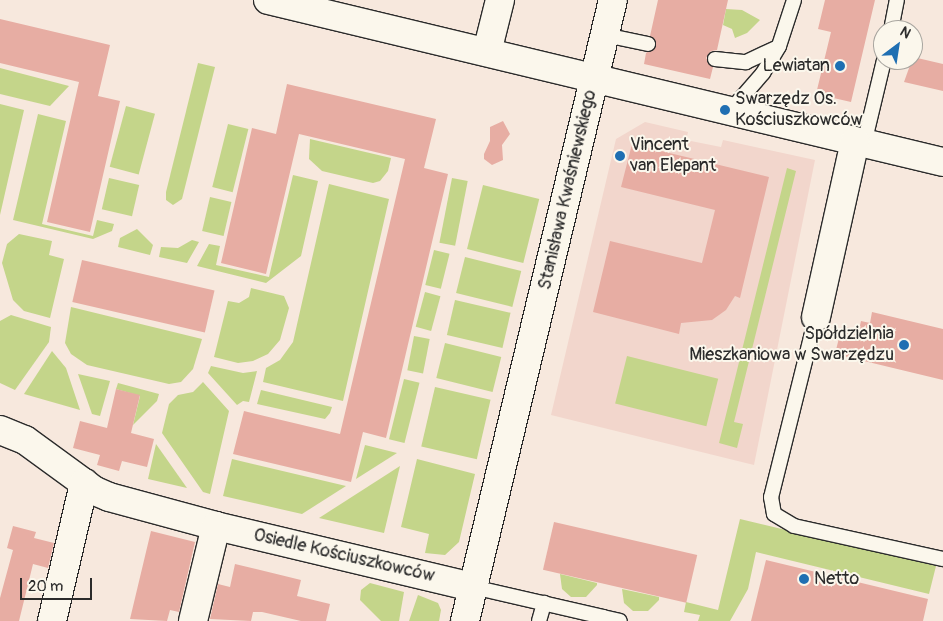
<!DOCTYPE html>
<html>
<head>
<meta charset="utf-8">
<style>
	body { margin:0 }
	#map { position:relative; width:943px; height:621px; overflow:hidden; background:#f7e8dd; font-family:Pangolin,sans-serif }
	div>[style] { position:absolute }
	.built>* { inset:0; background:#f2d6cc }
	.green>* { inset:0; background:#c4d58a; transform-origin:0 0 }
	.building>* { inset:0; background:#e7ada3; transform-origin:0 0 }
	.roads { filter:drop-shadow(1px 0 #2b2b2b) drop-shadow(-1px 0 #2b2b2b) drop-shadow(0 1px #2b2b2b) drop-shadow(0 -1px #2b2b2b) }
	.service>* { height:14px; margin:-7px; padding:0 7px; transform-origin:7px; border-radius:7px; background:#fbf7ec }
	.minor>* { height:28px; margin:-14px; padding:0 14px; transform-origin:14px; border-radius:14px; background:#fbf7ec }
	.dots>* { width:14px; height:14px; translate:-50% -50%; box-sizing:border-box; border:2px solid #fbf7ec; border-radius:50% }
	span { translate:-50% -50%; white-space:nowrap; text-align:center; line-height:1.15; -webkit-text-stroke:4px #fbf7ec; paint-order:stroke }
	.poi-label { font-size:18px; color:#2b2b2b }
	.right { translate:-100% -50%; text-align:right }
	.left { translate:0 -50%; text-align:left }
	.street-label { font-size:18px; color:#2b2b2b }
	.north { position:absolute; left:873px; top:20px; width:50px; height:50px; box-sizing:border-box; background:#fbf7ec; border:1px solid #a8a59f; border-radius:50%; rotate:31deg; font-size:14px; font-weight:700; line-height:20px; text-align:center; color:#2b2b2b }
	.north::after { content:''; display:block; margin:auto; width:18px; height:22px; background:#1f6fb2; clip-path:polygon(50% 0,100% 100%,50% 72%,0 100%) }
	.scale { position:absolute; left:20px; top:578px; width:72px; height:22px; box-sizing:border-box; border:2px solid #2b2b2b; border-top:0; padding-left:6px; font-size:15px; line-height:18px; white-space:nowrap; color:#2b2b2b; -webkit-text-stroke:4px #fbf7ec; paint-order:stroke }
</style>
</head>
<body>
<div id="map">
	<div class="built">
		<div style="clip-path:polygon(645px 122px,688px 132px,686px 140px,721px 147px,723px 140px,815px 160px,754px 465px,551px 415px,616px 139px)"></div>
	</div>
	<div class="green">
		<div style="clip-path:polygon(726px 9px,742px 10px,760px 20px,747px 33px,735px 38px,732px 29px,723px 25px)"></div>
		<div style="clip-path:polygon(198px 63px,215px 67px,182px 199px,173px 205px,166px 200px,166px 192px)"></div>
		<div style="clip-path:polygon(0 68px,69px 86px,50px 106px,0 94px)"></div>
		<div style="clip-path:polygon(0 104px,24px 110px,0 215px)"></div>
		<div style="left:126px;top:106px;width:30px;height:63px;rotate:15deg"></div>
		<div style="clip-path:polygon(38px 114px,66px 121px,42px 224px,93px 236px,97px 220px,114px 224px,112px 231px,93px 239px,13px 220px)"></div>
		<div style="left:228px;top:124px;width:21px;height:65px;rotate:14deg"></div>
		<div style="clip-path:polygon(310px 139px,391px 158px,388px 171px,380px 181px,373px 183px,322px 171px,309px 159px)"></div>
		<div style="clip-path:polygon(787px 168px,796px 171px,734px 422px,743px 424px,737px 448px,719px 443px)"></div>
		<div style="clip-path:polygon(293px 175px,318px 181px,301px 256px,266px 283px,197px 266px,209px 244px,220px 246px,216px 265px,269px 277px)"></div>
		<div style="left:109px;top:178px;width:31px;height:32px;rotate:13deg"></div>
		<div style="left:452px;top:178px;width:16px;height:66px;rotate:11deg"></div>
		<div style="clip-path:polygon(329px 184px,389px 199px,343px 401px,263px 382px,266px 368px,280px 360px,293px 342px)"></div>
		<div style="left:483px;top:185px;width:58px;height:66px;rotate:14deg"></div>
		<div style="left:210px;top:197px;width:22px;height:35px;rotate:13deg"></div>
		<div style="clip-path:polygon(137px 229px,153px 245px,150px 255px,118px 247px,120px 238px)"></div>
		<div style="clip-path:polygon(19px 234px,52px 241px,49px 255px,64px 259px,50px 318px,24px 311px,13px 300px,2px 263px,7px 244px)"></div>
		<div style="clip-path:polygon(192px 240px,199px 242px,187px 263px,159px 257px,161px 247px,178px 248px)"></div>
		<div style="left:434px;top:250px;width:16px;height:36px;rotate:14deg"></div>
		<div style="left:465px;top:257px;width:58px;height:37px;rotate:14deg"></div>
		<div style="clip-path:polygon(251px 288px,284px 296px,289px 308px,280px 340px,268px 354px,253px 361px,238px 363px,214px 357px,228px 301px,239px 303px,249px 297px)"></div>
		<div style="left:425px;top:292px;width:16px;height:36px;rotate:15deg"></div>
		<div style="left:455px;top:300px;width:57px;height:36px;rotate:13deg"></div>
		<div style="clip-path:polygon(71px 307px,202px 339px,193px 369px,181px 382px,169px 384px,87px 365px,71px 354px,65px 343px)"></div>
		<div style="clip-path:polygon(11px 315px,51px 327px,49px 342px,15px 390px,0 383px,0 321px)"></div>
		<div style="left:414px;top:336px;width:16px;height:35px;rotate:11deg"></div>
		<div style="left:445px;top:343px;width:58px;height:36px;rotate:14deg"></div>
		<div style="clip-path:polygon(52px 351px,66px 368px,80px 410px,24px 394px)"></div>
		<div style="left:627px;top:356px;width:94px;height:49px;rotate:14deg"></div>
		<div style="clip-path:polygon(211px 366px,243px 373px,257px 371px,249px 402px,243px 401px,237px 405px,208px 373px)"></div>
		<div style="clip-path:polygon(78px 374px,110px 381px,100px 416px,92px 414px)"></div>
		<div style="left:404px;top:379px;width:16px;height:62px;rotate:14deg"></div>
		<div style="clip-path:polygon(203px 382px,229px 411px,210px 494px,203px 492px,162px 433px,169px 404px,178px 395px,193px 392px)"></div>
		<div style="clip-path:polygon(118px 383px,159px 394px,157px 401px,133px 425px,140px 396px,116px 389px)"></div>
		<div style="left:435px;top:387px;width:57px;height:61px;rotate:13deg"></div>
		<div style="clip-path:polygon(261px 390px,332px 407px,330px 413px,325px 419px,257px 404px)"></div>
		<div style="clip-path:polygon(156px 444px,187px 488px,148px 479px)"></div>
		<div style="clip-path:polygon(365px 445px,397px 453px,356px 479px)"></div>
		<div style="clip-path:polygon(232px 459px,346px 486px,302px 514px,223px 496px)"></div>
		<div style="clip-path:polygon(417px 459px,475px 474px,459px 542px,445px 555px,425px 553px,429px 534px,401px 527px)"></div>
		<div style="clip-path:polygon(400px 466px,384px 533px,319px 518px)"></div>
		<div style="clip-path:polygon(740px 519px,936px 566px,929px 594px,756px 552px,748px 589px,730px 621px,698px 621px,700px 615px,684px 612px,686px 602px,718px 610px)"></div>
		<div style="clip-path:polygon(560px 574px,597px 583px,597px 585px,586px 597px,571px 597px,562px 589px)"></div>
		<div style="clip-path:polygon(370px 583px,404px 592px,399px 621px,381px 621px,360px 600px,361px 590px)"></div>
		<div style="clip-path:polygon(622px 589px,659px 597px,659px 600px,648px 611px,633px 611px,624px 603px)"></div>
		<div style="clip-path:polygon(418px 595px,438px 603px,441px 610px,439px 621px,409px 621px)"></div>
	</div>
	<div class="building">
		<div style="clip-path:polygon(658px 0,728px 0,717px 50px,711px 51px,706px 58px,713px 67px,710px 79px,644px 64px,646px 53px,656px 46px,650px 36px)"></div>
		<div style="clip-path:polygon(825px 0,875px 0,851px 102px,816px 94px,831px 32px,818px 29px)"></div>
		<div style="clip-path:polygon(0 19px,110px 45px,98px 96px,120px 101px,90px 232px,47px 222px,79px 82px,0 63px)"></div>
		<div style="clip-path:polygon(913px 57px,943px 64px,943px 91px,904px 82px)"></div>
		<div style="clip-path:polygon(287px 84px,436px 119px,424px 168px,448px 174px,386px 438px,363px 432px,351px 482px,233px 454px,244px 411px,340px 434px,405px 159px,299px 134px,266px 274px,221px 263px,252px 128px,276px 134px)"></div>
		<div style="clip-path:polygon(503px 121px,510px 134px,502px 145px,503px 160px,492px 165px,484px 159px,484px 154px,490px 141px,490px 127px)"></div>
		<div style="clip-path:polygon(632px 144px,769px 177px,740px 298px,735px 296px,726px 310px,712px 320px,681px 323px,679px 334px,593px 312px,610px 241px,702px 263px,715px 210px,621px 187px)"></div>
		<div style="left:82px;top:260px;width:136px;height:43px;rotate:13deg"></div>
		<div style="clip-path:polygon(872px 312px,943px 329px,943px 380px,835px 354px,842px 326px,859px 330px,861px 321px,870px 323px)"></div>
		<div style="clip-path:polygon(116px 389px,140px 395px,131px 433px,154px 439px,147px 467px,122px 461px,119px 471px,97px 465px,100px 455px,73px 448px,80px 421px,107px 428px)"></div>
		<div style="left:554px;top:522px;width:147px;height:49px;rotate:13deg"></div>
		<div style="clip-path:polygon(13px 526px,36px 532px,34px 538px,54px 543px,48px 568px,33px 564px,19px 621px,0 621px,0 598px,13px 550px,7px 548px)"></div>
		<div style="clip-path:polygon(151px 531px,195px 542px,179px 612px,170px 610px,167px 621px,130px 619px)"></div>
		<div style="clip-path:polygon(766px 560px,928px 599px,923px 621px,751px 621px)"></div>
		<div style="clip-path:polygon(235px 564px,301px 580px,297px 596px,330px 604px,326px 621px,301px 621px,262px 612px,253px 612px,251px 621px,210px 619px,218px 584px,230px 587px)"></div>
	</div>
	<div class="roads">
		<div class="service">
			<div style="left:891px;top:30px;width:31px;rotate:-79deg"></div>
			<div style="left:605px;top:35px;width:44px;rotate:11.8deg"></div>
			<div style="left:715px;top:59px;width:31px;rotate:6deg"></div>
			<div style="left:746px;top:62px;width:33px;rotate:-25deg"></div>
			<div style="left:730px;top:111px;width:50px;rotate:-49deg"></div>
			<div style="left:763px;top:73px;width:31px;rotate:-59deg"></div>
			<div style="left:779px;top:46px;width:48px;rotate:-71.9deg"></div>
			<div style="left:864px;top:144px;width:86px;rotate:-76.6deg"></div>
			<div style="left:816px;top:317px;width:186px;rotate:104deg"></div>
			<div style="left:771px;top:497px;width:17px;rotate:80deg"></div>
			<div style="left:774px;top:514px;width:23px;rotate:31deg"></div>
			<div style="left:794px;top:526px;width:153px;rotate:12.5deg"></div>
			<div style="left:473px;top:587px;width:133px;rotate:13deg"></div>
			<div style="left:603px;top:617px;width:4px;rotate:104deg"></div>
			<div style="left:603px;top:617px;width:17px;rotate:13deg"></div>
			<div style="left:539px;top:621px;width:19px;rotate:-74deg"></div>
		</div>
		<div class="minor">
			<div style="left:268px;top:0;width:694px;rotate:13.5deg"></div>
			<div style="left:487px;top:52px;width:54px;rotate:-76deg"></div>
			<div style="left:816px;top:317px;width:180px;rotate:-77.5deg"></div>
			<div style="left:0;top:430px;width:27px;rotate:22deg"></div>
			<div style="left:25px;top:440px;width:87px;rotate:36.1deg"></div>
			<div style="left:95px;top:491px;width:15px;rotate:23deg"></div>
			<div style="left:109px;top:497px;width:111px;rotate:15.2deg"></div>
			<div style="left:216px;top:526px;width:264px;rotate:13.4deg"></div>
			<div style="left:52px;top:621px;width:142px;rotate:-76.9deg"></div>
			<div style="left:193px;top:621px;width:98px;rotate:-76.4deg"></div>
			<div style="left:465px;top:621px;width:638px;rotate:-76.6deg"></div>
		</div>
	</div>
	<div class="dots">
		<div style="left:840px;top:66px;background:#1f6fb2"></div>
		<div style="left:725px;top:110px;background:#1f6fb2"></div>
		<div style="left:620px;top:156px;background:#1f6fb2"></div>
		<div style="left:904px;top:345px;background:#1f6fb2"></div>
		<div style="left:804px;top:579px;background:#1f6fb2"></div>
	</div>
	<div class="poi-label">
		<span class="right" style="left:830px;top:66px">Lewiatan</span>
		<span class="left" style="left:735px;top:110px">Swarzędz Os.<br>Kościuszkowców</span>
		<span class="left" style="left:630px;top:156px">Vincent<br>van Elepant</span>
		<span class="right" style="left:894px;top:345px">Spółdzielnia<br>Mieszkaniowa w Swarzędzu</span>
		<span class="left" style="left:814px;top:579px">Netto</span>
	</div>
	<div class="street-label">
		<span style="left:568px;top:190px;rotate:-77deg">Stanisława Kwaśniewskiego</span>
		<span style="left:344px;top:556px;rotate:13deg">Osiedle Kościuszkowców</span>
	</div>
	<div class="north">N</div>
	<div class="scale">20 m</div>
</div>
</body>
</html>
